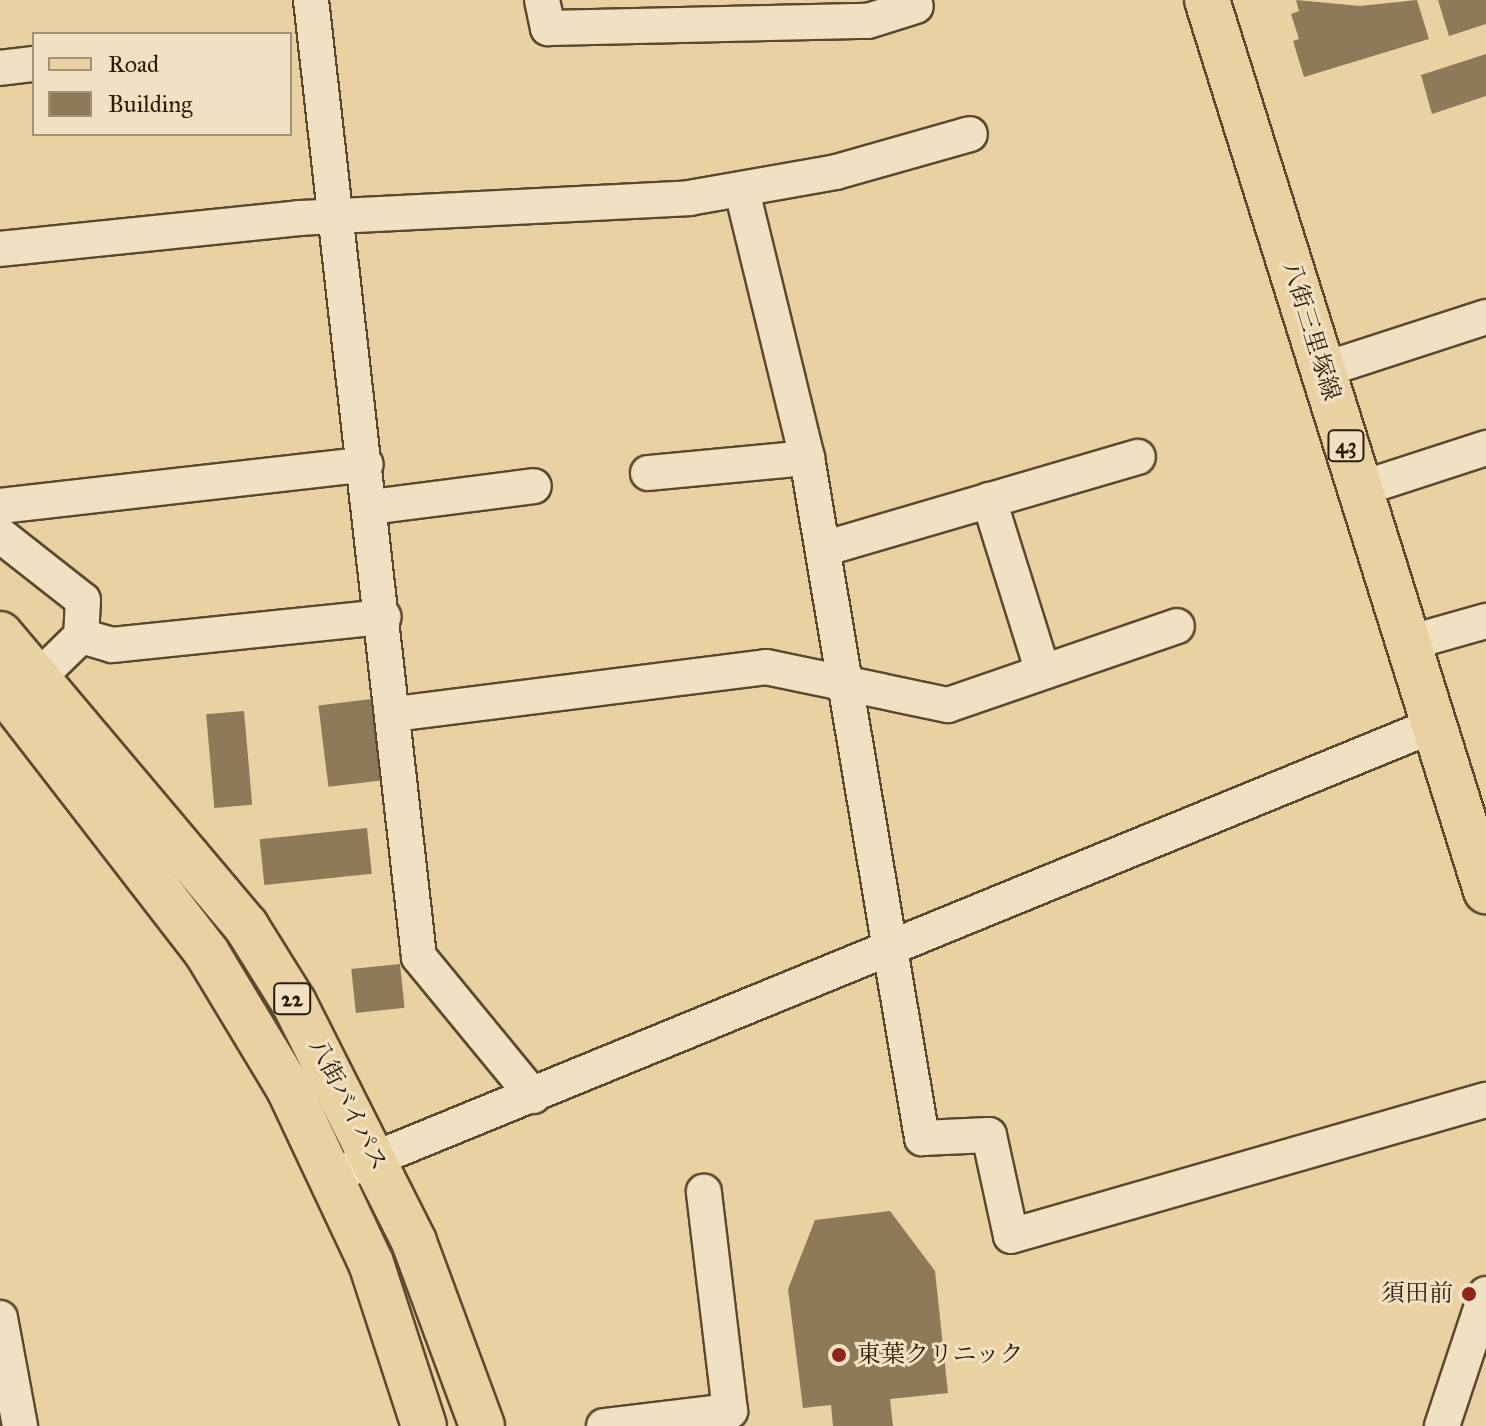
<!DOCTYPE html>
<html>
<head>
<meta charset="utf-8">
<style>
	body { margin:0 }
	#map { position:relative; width:1486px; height:1426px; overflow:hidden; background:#ead1a1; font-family:"IM FELL Great Primer","Noto Serif JP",serif }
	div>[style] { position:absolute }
	.building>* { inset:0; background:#8e7a58; transform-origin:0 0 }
	.roads { filter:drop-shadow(2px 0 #5a492f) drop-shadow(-2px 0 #5a492f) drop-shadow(0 2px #5a492f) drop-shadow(0 -2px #5a492f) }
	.minor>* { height:34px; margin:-17px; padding:0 17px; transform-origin:17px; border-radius:17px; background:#f1e1c2 }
	.major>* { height:44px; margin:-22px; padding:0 22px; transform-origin:22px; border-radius:22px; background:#ead1a1 }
	.dots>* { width:22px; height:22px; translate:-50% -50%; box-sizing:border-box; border:4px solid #f1e1c2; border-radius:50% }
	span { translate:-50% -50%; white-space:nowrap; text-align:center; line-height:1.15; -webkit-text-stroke:6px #f1e1c2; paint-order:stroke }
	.shield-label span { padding:2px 6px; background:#f1e1c2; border:2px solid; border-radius:6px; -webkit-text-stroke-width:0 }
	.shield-label { font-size:22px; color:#2a1c09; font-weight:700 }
	.street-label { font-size:24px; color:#2a1c09 }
	.poi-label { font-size:24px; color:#2a1c09 }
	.right { translate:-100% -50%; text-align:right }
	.left { translate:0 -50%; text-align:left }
	.legend { position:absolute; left:32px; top:32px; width:260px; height:104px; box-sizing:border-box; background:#f1e1c2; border:2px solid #a19278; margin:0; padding:10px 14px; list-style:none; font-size:24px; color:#2a1c09 }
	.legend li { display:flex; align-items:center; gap:16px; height:40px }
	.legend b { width:40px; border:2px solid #a19278 }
</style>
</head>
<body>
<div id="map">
	<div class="building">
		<div style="clip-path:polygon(1296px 0,1360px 6px,1417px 0,1429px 39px,1304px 77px,1293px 41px,1299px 39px,1291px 14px,1299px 11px)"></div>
		<div style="clip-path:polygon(1438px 0,1486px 0,1486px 24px,1449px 36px)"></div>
		<div style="clip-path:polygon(1486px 54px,1486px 96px,1432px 114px,1421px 75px)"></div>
		<div style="left:371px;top:699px;width:82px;height:53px;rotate:83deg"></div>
		<div style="left:244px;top:711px;width:94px;height:38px;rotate:85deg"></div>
		<div style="left:367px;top:828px;width:46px;height:108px;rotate:84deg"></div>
		<div style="left:400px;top:964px;width:44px;height:49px;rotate:84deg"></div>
		<div style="clip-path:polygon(890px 1211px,935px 1271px,948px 1393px,890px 1399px,893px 1426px,833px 1426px,831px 1405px,803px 1408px,788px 1289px,815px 1220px)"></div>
	</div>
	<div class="roads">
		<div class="minor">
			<div style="left:311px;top:0;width:963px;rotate:83.56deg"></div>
			<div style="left:419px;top:957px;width:180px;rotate:50.6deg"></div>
			<div style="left:542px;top:0;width:29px;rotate:78deg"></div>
			<div style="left:548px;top:28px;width:320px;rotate:-1.3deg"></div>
			<div style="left:868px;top:21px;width:50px;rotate:-17.4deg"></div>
			<div style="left:0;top:68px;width:34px;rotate:-7deg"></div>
			<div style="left:742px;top:191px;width:275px;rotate:76.3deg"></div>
			<div style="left:807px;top:458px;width:690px;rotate:80.4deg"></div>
			<div style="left:922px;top:1138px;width:67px;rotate:-2.6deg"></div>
			<div style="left:989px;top:1135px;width:103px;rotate:77.7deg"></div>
			<div style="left:1011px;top:1236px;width:494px;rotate:-16deg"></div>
			<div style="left:0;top:249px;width:301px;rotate:-5.9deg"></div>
			<div style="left:299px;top:218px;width:391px;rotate:-2.9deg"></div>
			<div style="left:689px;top:198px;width:149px;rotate:-10deg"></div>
			<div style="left:836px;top:172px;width:139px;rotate:-15.8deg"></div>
			<div style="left:1323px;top:370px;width:171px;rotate:-18deg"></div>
			<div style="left:648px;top:473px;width:160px;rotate:-5.4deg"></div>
			<div style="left:1360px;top:489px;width:133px;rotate:-18deg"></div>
			<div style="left:989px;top:500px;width:180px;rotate:72.6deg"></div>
			<div style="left:0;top:506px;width:368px;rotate:-6.5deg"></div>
			<div style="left:371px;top:507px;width:164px;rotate:-7.3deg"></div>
			<div style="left:0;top:535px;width:105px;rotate:38.1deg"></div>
			<div style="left:83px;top:600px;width:36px;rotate:93deg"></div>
			<div style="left:81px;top:636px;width:59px;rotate:135.7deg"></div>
			<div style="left:823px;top:549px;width:328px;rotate:-16.3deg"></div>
			<div style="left:81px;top:636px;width:32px;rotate:16deg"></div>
			<div style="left:112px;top:645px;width:273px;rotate:-5.9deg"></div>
			<div style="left:1408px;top:643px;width:81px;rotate:-15.8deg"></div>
			<div style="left:395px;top:714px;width:374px;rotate:-7.2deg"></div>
			<div style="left:766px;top:667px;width:186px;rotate:11.8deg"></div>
			<div style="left:948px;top:705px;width:242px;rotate:-19deg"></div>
			<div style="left:350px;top:1169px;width:1171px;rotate:-22.27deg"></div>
			<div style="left:0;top:1318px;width:110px;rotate:79.5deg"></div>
			<div style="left:604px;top:1426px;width:127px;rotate:-6.8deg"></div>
			<div style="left:730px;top:1411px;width:221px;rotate:-96.8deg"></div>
			<div style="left:1442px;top:1426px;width:139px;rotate:-71.6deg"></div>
		</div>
		<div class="major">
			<div style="left:1207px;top:0;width:934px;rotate:72.61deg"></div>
			<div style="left:0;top:634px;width:382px;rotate:49.9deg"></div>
			<div style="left:246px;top:926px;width:91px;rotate:58.1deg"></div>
			<div style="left:294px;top:1003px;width:267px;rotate:63.3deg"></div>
			<div style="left:414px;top:1242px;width:196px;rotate:69.7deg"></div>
			<div style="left:0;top:685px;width:339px;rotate:52.3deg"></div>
			<div style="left:207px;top:953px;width:159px;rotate:58.9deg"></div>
			<div style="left:289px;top:1089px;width:192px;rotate:64.8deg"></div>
			<div style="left:371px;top:1263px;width:171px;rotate:72deg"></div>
		</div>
	</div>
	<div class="dots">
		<div style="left:1469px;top:1294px;background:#8f2418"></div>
		<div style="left:839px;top:1355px;background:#8f2418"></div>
	</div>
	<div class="shield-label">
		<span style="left:1346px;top:446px">43</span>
		<span style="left:292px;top:999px">22</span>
	</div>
	<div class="street-label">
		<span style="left:1311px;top:331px;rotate:73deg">八街三里塚線</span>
		<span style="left:348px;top:1105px;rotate:63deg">八街バイパス</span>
	</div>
	<div class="poi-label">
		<span class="right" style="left:1453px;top:1294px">須田前</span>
		<span class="left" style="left:857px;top:1355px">東葉クリニック</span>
	</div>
	<ul class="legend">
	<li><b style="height:10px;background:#ead1a1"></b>Road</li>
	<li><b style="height:22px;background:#8e7a58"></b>Building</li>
	</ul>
</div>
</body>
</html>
